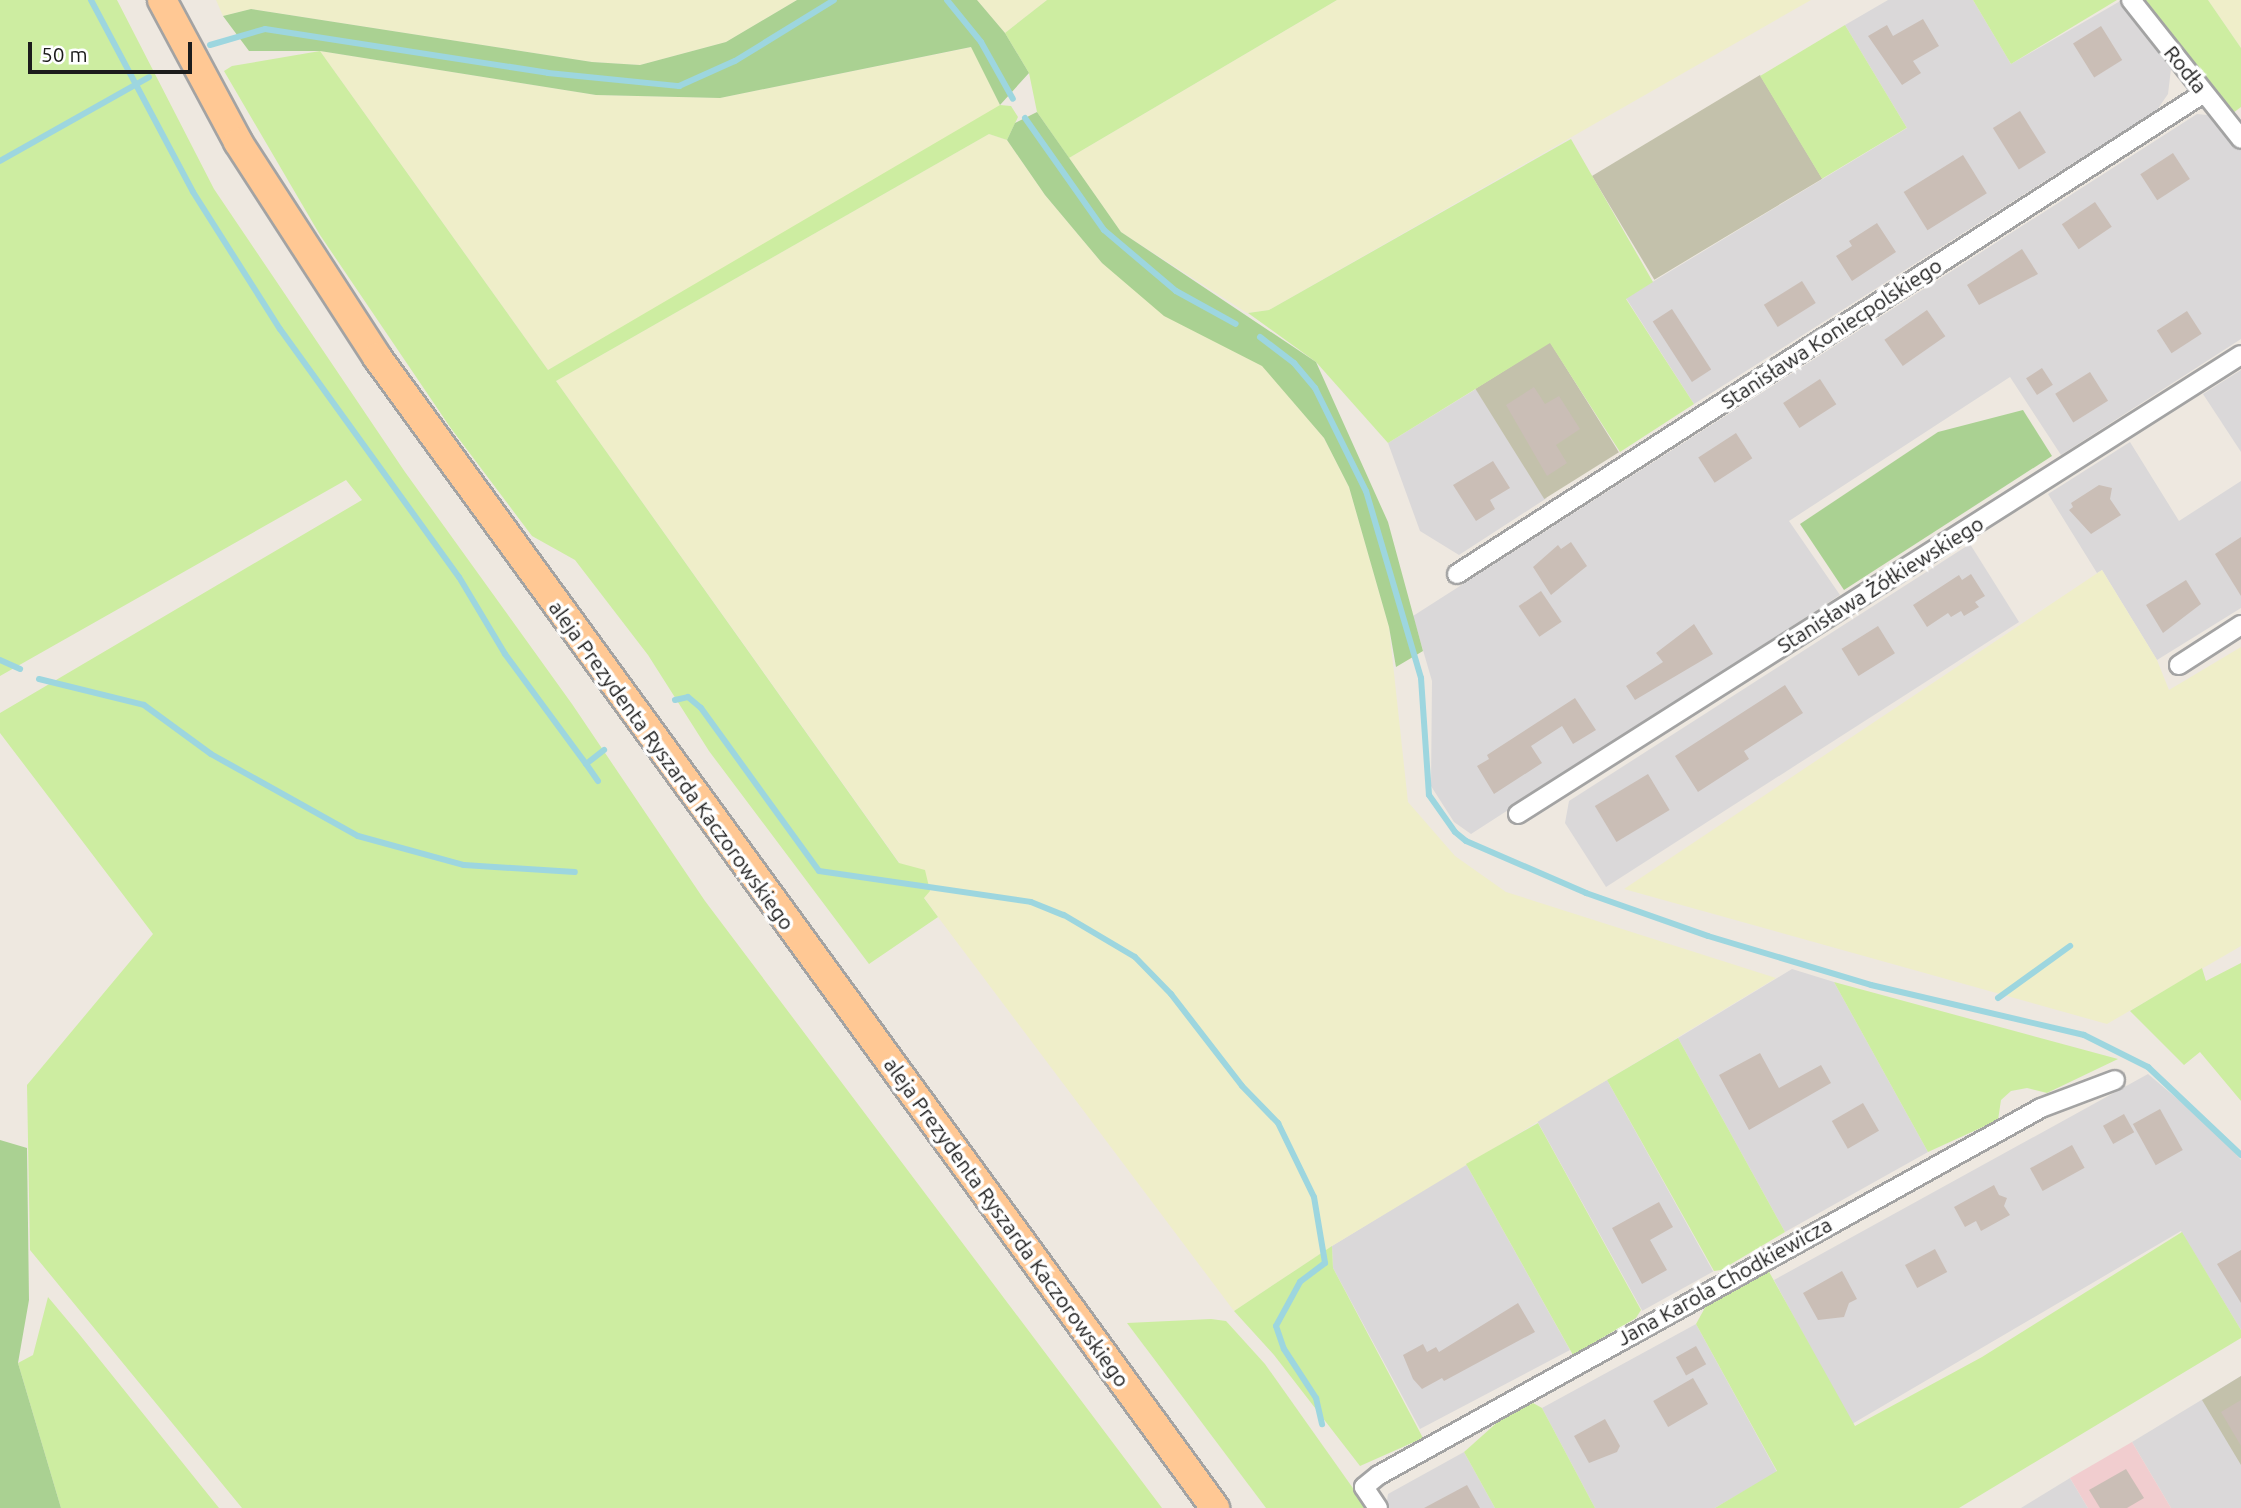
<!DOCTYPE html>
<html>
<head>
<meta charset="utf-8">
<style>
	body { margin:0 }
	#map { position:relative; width:2241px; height:1508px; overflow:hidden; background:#eee8e0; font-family:Ubuntu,sans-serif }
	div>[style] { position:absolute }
	.residential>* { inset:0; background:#dad8d9; transform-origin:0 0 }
	.commercial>* { inset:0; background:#f1cdcf }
	.construction>* { inset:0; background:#c3c1ab; transform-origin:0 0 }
	.farmland>* { inset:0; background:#efeec9 }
	.grass>* { inset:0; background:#cdeda1; transform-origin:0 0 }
	.forest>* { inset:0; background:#aad192 }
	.stream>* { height:6px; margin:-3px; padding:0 3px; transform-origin:3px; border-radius:3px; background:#9dd6df }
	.building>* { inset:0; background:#cabeb6; transform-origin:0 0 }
	.roads { filter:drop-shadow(2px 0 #a3a3a3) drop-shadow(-2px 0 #a3a3a3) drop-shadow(0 2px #a3a3a3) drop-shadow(0 -2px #a3a3a3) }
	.street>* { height:18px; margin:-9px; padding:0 9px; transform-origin:9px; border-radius:9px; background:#fff }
	.primary>* { height:28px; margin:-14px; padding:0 14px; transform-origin:14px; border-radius:14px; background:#ffc894 }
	span { translate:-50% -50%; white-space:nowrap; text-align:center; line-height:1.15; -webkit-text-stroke:7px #fff; paint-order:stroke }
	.street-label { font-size:21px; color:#1c1c1c }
	.scale { position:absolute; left:28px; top:42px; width:164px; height:32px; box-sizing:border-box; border:4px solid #1c1c1c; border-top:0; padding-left:9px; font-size:21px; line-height:24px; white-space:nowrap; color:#1c1c1c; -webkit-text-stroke:5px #fff; paint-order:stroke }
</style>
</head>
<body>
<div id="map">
	<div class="residential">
		<div style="clip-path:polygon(1888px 0,1973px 0,2011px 64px,2122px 0,2171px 69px,2168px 94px,2157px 110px,1694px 404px,1626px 298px,1907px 128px,1845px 25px)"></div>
		<div style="clip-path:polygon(2197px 114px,2216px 116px,2241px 149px,2241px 339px,2061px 455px,2010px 377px,1789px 521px,1840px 595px,1471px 834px,1454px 822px,1431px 786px,1432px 681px,1413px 616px)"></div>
		<div style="clip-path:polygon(2241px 370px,2241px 452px,2203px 394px)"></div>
		<div style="clip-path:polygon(1476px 389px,1547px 498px,1459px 555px,1420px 531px,1388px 443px)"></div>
		<div style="clip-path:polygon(2130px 442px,2179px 521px,2241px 481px,2241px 608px,2157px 660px,2102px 570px,2097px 573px,2048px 494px)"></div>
		<div style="clip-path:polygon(1970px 544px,2019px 622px,1606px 887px,1565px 823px,1569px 801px)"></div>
		<div style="clip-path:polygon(1792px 969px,1834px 982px,1928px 1152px,1785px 1232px,1678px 1038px)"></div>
		<div style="clip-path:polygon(2148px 1074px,2214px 1130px,2241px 1160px,2241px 1330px,2181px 1231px,1852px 1424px,1774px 1280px)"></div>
		<div style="left:1607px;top:1080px;width:219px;height:81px;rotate:61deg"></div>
		<div style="clip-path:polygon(1466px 1164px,1570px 1350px,1420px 1429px,1333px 1268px,1332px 1246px)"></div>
		<div style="clip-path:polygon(1696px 1324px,1777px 1472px,1715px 1508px,1595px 1508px,1542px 1408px)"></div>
		<div style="clip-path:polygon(2241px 1376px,2241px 1508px,2171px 1508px,2132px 1442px)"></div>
		<div style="clip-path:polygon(1464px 1452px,1495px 1508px,1386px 1508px,1388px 1494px)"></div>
		<div style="clip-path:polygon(2070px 1478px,2088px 1508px,2021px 1508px)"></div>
	</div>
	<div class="commercial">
		<div style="clip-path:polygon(2132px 1442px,2171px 1508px,2088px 1508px,2070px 1478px)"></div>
	</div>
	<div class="construction">
		<div style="left:1760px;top:75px;width:121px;height:196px;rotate:59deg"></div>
		<div style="left:1550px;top:342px;width:130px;height:88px;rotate:58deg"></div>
		<div style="clip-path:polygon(2241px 1376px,2241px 1465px,2202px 1400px)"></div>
	</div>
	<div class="farmland">
		<div style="clip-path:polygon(216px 0,797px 0,726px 42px,640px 65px,592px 62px,251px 9px,223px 16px)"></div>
		<div style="clip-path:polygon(977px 0,1047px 0,1005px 33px)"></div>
		<div style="clip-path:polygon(1337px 0,1811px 0,1269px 310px,1247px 313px,1121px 232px,1069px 158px)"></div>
		<div style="clip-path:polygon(2208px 0,2241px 0,2241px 48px)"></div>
		<div style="clip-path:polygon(972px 47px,1000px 105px,989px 115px,548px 370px,320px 51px,596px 95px,720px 98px)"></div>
		<div style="clip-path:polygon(989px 134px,1007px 140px,1045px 195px,1102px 263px,1262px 365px,1324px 438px,1349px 487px,1389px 627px,1408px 802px,1455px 856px,1506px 892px,1776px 978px,1332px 1246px,1234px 1311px,938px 917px,556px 381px)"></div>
		<div style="clip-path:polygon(2102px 570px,2157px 660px,2169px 690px,2241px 647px,2241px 946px,2107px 1024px,1624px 889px)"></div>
	</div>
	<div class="grass">
		<div style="clip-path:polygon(0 0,117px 0,214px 189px,405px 472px,572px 704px,705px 901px,1162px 1508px,242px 1508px,30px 1250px,27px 1085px,153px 934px,0 733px,0 713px,362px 500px,346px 480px,0 676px)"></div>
		<div style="clip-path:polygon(1047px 0,1337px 0,1069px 158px,1037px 112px,1029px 73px,1005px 33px)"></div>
		<div style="clip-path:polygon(1973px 0,2117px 0,2011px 64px)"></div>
		<div style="clip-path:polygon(2145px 0,2208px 0,2241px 48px,2241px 107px,2233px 113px)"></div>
		<div style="left:1845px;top:25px;width:120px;height:99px;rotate:59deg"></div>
		<div style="clip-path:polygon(320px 51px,548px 370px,1000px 105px,1011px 106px,1018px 117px,1007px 140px,989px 134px,556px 381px,899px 863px,925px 870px,930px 891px,924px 898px,938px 917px,869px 964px,709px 751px,648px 655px,575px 560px,532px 536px,450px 427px,320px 235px,224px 71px,232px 66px)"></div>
		<div style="clip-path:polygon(1571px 139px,1653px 282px,1626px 299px,1694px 404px,1620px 452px,1550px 343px,1388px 443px,1316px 362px,1248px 313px,1269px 310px)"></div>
		<div style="clip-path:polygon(2241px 963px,2241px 1101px,2200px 1052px,2184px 1065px,2130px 1011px,2202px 968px,2206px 981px)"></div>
		<div style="clip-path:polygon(1834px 982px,2118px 1059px,2047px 1093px,2027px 1088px,2011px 1091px,2001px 1100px,1998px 1120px,1928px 1152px)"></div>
		<div style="clip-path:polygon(1678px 1038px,1785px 1232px,1721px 1270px,1714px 1271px,1607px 1080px)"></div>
		<div style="clip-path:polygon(1538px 1123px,1641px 1310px,1636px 1318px,1573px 1355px,1466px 1164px)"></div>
		<div style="clip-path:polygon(2182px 1232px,2241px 1330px,2241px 1338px,1959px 1508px,1715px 1508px,1777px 1471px,1696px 1324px,1707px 1304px,1768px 1270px,1855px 1426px,1982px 1357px)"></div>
		<div style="clip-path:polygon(1332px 1246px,1333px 1268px,1423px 1438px,1360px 1466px,1274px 1355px,1234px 1311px)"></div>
		<div style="clip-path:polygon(48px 1297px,79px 1334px,219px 1508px,61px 1508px,18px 1363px,33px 1355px)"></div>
		<div style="clip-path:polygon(1211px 1319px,1226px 1321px,1265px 1364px,1367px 1508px,1266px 1508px,1127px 1323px)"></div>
		<div style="clip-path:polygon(1533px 1403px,1542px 1408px,1595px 1508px,1495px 1508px,1464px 1452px,1501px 1419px)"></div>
	</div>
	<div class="forest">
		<div style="clip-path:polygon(797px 0,977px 0,1005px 33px,1029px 73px,1000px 105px,971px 47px,720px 98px,596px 95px,320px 51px,249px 51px,223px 16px,251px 9px,592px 62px,640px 65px,726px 42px)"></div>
		<div style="clip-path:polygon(1037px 112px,1121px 232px,1316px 362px,1388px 522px,1423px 651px,1396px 667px,1389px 627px,1349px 487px,1324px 438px,1262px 366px,1164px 316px,1102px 263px,1045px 195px,1007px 140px,1015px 123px)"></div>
		<div style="clip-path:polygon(2023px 410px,2052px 456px,1844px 590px,1800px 524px,1938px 432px)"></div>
		<div style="clip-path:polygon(0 1140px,27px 1148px,29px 1300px,18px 1363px,61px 1508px,0 1508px)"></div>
	</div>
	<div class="stream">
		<div style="left:91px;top:0;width:217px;rotate:62deg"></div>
		<div style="left:193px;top:192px;width:162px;rotate:57.6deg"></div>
		<div style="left:280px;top:329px;width:306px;rotate:54.2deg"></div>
		<div style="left:459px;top:577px;width:90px;rotate:59.1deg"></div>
		<div style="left:505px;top:654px;width:137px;rotate:53.6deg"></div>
		<div style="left:947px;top:0;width:54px;rotate:51deg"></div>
		<div style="left:981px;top:42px;width:65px;rotate:60.7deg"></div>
		<div style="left:210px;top:45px;width:57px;rotate:-16.2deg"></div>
		<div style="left:265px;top:29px;width:286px;rotate:8.8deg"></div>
		<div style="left:548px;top:73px;width:132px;rotate:5.7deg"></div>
		<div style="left:679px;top:86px;width:61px;rotate:-24.1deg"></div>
		<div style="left:735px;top:61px;width:116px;rotate:-31.6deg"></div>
		<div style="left:1025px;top:118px;width:137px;rotate:54.8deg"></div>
		<div style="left:1104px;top:230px;width:94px;rotate:40.3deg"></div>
		<div style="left:1176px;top:291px;width:68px;rotate:28.8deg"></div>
		<div style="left:0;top:161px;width:171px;rotate:-29.4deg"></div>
		<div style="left:1260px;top:337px;width:43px;rotate:37.4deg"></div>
		<div style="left:1294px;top:363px;width:33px;rotate:50deg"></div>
		<div style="left:1315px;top:388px;width:115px;rotate:63.7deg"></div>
		<div style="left:1366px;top:491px;width:195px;rotate:73.6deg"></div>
		<div style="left:1421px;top:678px;width:117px;rotate:86.1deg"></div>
		<div style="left:1429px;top:795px;width:45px;rotate:54.9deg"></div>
		<div style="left:1455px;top:832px;width:14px;rotate:39deg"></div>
		<div style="left:1466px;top:841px;width:131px;rotate:23.4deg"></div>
		<div style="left:1586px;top:893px;width:129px;rotate:19.4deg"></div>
		<div style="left:1708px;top:936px;width:170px;rotate:16.7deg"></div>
		<div style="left:1871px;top:985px;width:219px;rotate:13.2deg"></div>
		<div style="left:2084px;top:1035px;width:72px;rotate:26.6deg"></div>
		<div style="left:2148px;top:1067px;width:128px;rotate:43.4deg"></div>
		<div style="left:0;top:660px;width:22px;rotate:24deg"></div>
		<div style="left:39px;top:679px;width:108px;rotate:13.9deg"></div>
		<div style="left:144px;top:705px;width:83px;rotate:36.2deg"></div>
		<div style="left:211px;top:754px;width:168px;rotate:29.2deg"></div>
		<div style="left:358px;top:836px;width:110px;rotate:15.3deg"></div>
		<div style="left:464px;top:865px;width:111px;rotate:3.6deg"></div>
		<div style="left:675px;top:700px;width:13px;rotate:-13deg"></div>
		<div style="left:688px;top:697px;width:17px;rotate:40deg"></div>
		<div style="left:701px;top:708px;width:201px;rotate:54.1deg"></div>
		<div style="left:819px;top:871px;width:214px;rotate:8.3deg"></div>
		<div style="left:1031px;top:902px;width:35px;rotate:22deg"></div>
		<div style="left:1064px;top:915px;width:82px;rotate:30.6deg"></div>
		<div style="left:1135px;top:957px;width:52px;rotate:45.8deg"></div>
		<div style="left:1171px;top:994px;width:116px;rotate:52.3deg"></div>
		<div style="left:1242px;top:1086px;width:52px;rotate:45.8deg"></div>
		<div style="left:1278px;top:1123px;width:82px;rotate:64.1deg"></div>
		<div style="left:1314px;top:1197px;width:67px;rotate:80.5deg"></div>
		<div style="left:1325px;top:1263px;width:31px;rotate:143deg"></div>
		<div style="left:1300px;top:1282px;width:50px;rotate:118.6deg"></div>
		<div style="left:1276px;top:1326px;width:24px;rotate:71deg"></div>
		<div style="left:1284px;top:1349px;width:59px;rotate:56.9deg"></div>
		<div style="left:1316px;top:1398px;width:27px;rotate:77deg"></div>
		<div style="left:598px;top:781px;width:21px;rotate:-125deg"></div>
		<div style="left:586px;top:764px;width:23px;rotate:-38deg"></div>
		<div style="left:1998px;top:998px;width:89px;rotate:-35.8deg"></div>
	</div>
	<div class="building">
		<div style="clip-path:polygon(1923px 19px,1939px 46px,1913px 61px,1921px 73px,1902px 85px,1868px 36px,1887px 25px,1893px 36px)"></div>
		<div style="left:2101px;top:26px;width:40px;height:33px;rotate:58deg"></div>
		<div style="left:2020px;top:111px;width:49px;height:32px;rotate:58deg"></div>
		<div style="left:2173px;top:153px;width:31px;height:39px;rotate:57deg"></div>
		<div style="left:1963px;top:155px;width:45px;height:70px;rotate:58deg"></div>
		<div style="left:2095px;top:202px;width:30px;height:40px;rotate:56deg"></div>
		<div style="clip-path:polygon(1877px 223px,1896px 252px,1852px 281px,1836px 256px,1852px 246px,1849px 241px)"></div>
		<div style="clip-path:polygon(2022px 249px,2038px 274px,1979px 305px,1967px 285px)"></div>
		<div style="left:1802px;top:281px;width:26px;height:45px;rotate:58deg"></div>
		<div style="left:1672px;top:309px;width:72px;height:23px;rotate:57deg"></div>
		<div style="left:1927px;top:310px;width:32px;height:52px;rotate:55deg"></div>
		<div style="left:2187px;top:311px;width:27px;height:36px;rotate:57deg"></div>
		<div style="left:2042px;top:368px;width:20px;height:19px;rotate:57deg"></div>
		<div style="left:2090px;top:372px;width:34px;height:41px;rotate:58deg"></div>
		<div style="left:1820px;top:379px;width:30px;height:44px;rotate:57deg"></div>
		<div style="clip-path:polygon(1534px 387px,1545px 404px,1559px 396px,1580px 429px,1556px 445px,1567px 463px,1547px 476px,1506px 405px)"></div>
		<div style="left:1736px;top:433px;width:30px;height:45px;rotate:57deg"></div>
		<div style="clip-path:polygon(1493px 461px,1510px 488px,1490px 500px,1495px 509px,1476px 521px,1453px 485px)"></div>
		<div style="clip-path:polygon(2099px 485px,2112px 488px,2110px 499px,2121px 515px,2091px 534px,2069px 510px,2073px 507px,2071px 503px)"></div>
		<div style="clip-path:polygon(2241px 537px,2241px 596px,2215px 554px)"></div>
		<div style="clip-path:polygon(1571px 542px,1587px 566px,1551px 595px,1533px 567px,1558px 545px,1561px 549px)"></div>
		<div style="clip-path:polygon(1971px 574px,1985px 596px,1975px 602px,1979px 607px,1964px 616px,1961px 611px,1951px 617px,1948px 613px,1927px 627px,1913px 605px,1959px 575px,1962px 580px)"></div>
		<div style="clip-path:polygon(2186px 580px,2201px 604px,2163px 633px,2146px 605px)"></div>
		<div style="left:1541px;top:591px;width:37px;height:27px;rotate:56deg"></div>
		<div style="clip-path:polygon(1694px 624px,1713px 654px,1635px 700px,1626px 686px,1663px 662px,1656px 653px)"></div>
		<div style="left:1878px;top:626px;width:32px;height:43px;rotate:58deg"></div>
		<div style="clip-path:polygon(1785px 685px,1803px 713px,1744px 751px,1749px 759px,1698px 792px,1675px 756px)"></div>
		<div style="clip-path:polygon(1575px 698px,1596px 730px,1573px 744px,1562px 726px,1531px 746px,1542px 763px,1494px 794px,1477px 766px,1489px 759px,1487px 755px)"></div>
		<div style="left:1648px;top:774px;width:42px;height:62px;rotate:59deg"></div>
		<div style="clip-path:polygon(1760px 1053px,1779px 1088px,1821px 1065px,1831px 1083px,1749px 1130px,1719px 1075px)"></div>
		<div style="left:1863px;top:1103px;width:32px;height:36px;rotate:60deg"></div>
		<div style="left:2160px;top:1109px;width:47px;height:31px;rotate:61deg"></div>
		<div style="left:2124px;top:1114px;width:21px;height:24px;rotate:61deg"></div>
		<div style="left:2072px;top:1145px;width:26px;height:48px;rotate:61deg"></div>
		<div style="clip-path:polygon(1994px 1185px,1999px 1195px,2007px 1198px,2004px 1206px,2010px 1215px,1981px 1231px,1976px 1221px,1965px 1227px,1954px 1207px)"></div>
		<div style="clip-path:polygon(1659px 1202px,1673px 1227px,1650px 1240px,1667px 1270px,1642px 1284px,1612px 1228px)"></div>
		<div style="left:1935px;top:1249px;width:26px;height:34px;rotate:62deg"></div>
		<div style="clip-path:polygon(2241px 1250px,2241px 1303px,2217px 1264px)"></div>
		<div style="clip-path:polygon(1842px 1271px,1857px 1299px,1849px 1303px,1844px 1317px,1818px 1320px,1803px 1293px)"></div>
		<div style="clip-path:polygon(1518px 1303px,1535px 1332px,1444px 1381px,1442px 1378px,1422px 1389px,1413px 1379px,1403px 1355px,1423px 1344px,1427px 1352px,1436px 1347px,1439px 1352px)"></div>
		<div style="left:1696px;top:1346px;width:21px;height:23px;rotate:61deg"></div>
		<div style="left:1693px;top:1378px;width:30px;height:46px;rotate:60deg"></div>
		<div style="clip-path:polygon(2241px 1400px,2241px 1446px,2221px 1412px)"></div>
		<div style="clip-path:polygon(1605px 1419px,1620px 1446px,1617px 1452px,1589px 1463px,1574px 1436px)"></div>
		<div style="clip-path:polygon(2126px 1469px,2144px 1498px,2127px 1508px,2100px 1508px,2089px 1490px)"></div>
		<div style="clip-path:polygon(1467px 1485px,1480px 1508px,1424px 1508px)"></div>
	</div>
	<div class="roads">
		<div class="street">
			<div style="left:2131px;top:0;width:177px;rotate:51.6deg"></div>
			<div style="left:1457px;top:574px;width:888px;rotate:-32.78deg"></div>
			<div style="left:2179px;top:665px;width:74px;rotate:-32.8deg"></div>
			<div style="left:1518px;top:814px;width:856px;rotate:-32.41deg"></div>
			<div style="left:1378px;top:1508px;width:25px;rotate:-124deg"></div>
			<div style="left:1364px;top:1487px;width:19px;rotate:-39deg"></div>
			<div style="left:1379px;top:1475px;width:757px;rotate:-29deg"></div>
			<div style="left:2041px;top:1108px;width:79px;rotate:-20.7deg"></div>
		</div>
		<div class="primary">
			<div style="left:162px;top:0;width:161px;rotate:61.8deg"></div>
			<div style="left:238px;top:142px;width:256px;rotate:57.1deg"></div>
			<div style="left:377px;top:357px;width:1424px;rotate:53.94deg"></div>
		</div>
	</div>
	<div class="street-label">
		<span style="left:2186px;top:69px;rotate:51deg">Rodła</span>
		<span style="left:1831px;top:333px;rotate:-33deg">Stanisława Koniecpolskiego</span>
		<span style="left:1880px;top:584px;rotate:-32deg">Stanisława Żółkiewskiego</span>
		<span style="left:672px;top:765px;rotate:54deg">aleja Prezydenta Ryszarda Kaczorowskiego</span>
		<span style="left:1007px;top:1222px;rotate:54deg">aleja Prezydenta Ryszarda Kaczorowskiego</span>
		<span style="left:1724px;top:1281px;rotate:-29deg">Jana Karola Chodkiewicza</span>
	</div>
	<div class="scale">50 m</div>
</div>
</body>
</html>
